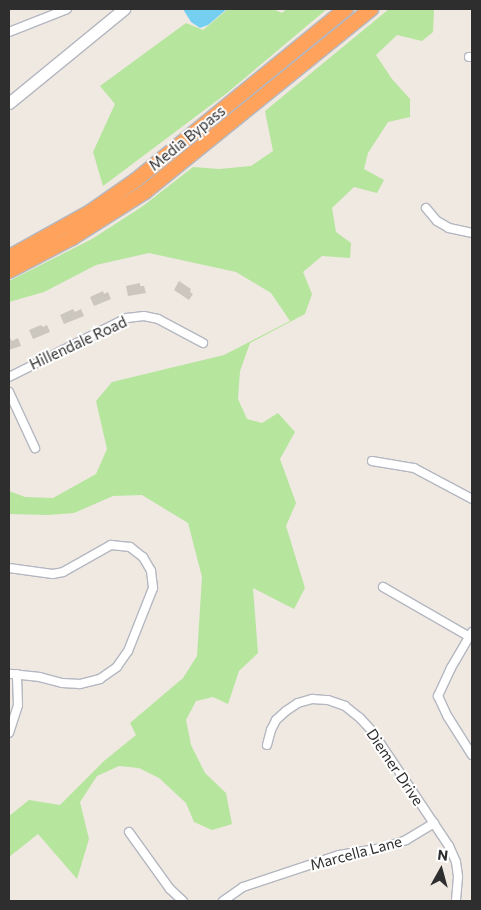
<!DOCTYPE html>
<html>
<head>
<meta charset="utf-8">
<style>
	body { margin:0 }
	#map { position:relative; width:481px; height:910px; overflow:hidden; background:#efe9e1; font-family:Commissioner,sans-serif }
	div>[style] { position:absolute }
	.green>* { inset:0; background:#b6e59e }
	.water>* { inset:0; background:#75cff0 }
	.building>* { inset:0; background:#cbc7bf }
	.roads { filter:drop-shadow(1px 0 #b4b7c1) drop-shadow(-1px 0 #b4b7c1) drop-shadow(0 1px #b4b7c1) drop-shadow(0 -1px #b4b7c1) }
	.street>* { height:8px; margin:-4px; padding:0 4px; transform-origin:4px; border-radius:4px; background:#fff }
	.secondary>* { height:11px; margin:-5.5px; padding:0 5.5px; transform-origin:5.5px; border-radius:5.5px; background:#fff }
	.highway>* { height:14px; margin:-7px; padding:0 7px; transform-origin:7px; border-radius:7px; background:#ffa35c }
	span { translate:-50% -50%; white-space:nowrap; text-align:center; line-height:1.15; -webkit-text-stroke:4px #fff; paint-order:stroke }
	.street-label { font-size:15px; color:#2e2e2e }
	.frame { position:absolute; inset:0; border:10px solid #2e2e2e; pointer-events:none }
	.north { position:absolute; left:416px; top:845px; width:50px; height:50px; -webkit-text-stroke:4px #fff; paint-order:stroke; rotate:7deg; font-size:14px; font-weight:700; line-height:20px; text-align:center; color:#2e2e2e }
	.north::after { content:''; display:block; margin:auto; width:18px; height:22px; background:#2e2e2e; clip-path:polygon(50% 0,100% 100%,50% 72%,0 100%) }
</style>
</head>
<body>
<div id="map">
	<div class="green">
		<div style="clip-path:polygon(228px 9px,273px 9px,282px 13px,287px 9px,327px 9px,227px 93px,103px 186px,93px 152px,115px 104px,100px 86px,186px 23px,203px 30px)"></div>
		<div style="clip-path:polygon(389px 9px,434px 9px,433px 32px,422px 41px,397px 35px,376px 55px,392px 79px,410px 99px,410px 117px,388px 122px,368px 153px,364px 169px,384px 180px,377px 193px,354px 187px,332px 208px,336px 232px,351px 243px,350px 258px,322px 256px,303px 272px,312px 294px,305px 314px,250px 343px,240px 371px,238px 399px,247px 419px,262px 423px,278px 413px,295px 432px,280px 459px,296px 503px,286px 526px,305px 588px,294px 609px,253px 588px,258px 653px,239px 671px,228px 704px,213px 697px,196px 701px,186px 720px,191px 745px,205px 773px,226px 793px,232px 824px,212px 830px,194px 822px,186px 803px,159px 778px,139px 768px,119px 766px,97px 776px,80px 802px,89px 839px,77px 879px,38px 834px,9px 857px,9px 816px,29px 800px,60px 805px,104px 761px,136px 735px,130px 723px,183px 678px,197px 656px,202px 577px,188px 523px,142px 495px,113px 496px,74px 513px,48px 515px,9px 514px,9px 491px,25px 497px,53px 498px,96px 474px,107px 449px,96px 401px,112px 382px,224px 355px,290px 321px,271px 293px,236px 272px,149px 253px,96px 265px,44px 292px,9px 302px,9px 281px,92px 239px,143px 206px,193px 167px,219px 169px,251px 166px,273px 151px,265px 111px)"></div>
	</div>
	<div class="water">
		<div style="clip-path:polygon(183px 9px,227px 9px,208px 25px,200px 28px,191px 22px)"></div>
	</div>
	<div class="building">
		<div style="clip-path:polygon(179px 281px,191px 289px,190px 292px,193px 294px,189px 300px,174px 290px)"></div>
		<div style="clip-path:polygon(140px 283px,140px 286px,144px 286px,146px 293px,128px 296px,126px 286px)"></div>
		<div style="clip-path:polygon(103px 291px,104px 294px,108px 292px,111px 299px,94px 306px,90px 297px)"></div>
		<div style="clip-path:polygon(73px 309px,75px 312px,81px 309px,84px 316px,64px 324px,60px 315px)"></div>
		<div style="clip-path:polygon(41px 325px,43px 327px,47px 325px,50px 332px,33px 339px,29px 330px)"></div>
		<div style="clip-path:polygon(10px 338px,12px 341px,18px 338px,21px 346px,9px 350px)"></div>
	</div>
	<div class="roads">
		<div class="street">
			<div style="left:9px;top:32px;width:62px;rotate:-21.6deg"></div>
			<div style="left:469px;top:57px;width:3px"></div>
			<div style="left:426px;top:208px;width:17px;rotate:50deg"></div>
			<div style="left:437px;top:221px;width:14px;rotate:30deg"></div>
			<div style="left:449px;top:228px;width:24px;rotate:12deg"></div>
			<div style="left:9px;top:377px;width:132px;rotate:-26.6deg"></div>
			<div style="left:127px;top:318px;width:17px;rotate:-7deg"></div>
			<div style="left:144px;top:316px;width:14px;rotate:12deg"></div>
			<div style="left:158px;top:319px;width:51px;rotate:28.1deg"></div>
			<div style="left:9px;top:392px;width:62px;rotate:65.1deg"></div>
			<div style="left:372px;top:461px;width:43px;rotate:9.5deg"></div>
			<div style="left:414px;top:468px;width:66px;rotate:28.1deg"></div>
			<div style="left:9px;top:568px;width:44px;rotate:7.8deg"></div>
			<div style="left:53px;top:574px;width:10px;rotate:-11deg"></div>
			<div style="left:63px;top:572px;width:55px;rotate:-29.4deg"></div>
			<div style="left:111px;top:545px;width:19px;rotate:6deg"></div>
			<div style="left:130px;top:547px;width:16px;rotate:38deg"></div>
			<div style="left:143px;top:557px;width:16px;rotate:60deg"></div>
			<div style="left:151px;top:571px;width:17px;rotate:83deg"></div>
			<div style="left:153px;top:588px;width:68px;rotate:111.6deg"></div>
			<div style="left:128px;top:651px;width:19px;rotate:125deg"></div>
			<div style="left:117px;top:667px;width:21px;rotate:145deg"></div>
			<div style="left:100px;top:679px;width:21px;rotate:166deg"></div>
			<div style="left:80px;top:684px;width:18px;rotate:-177deg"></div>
			<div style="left:62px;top:683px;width:23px;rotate:-165deg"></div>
			<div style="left:40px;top:677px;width:31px;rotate:-174deg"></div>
			<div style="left:383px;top:587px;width:100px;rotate:29.9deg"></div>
			<div style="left:472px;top:632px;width:42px;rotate:120.3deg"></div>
			<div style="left:451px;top:668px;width:31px;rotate:115deg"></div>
			<div style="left:438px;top:696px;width:23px;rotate:65deg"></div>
			<div style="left:448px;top:717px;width:45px;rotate:57.7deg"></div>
			<div style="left:9px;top:733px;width:29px;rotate:-72deg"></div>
			<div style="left:18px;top:705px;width:31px;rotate:-92deg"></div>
			<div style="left:267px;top:745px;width:16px;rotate:-75deg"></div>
			<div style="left:271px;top:730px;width:11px;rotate:-63deg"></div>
			<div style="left:276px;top:720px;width:13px;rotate:-42deg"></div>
			<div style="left:286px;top:711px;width:14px;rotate:-34deg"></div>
			<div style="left:298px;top:703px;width:15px;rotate:-16deg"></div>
			<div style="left:312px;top:699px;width:16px;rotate:4deg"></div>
			<div style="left:328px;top:700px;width:18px;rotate:19deg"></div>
			<div style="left:345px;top:706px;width:19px;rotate:39deg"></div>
			<div style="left:360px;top:718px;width:18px;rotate:47deg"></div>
			<div style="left:372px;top:731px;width:138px;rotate:56.2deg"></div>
			<div style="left:449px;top:846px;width:17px;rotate:66deg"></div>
			<div style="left:456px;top:862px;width:15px;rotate:82deg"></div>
			<div style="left:458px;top:877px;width:24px;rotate:95deg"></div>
			<div style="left:129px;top:832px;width:70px;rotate:54.3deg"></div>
			<div style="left:170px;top:889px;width:18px;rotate:43deg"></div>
			<div style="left:223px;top:901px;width:24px;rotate:-35deg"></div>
			<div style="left:243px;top:887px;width:101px;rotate:-18.4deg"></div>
			<div style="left:339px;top:855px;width:44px;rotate:-9.2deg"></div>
			<div style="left:382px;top:848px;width:25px;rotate:-18deg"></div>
			<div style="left:406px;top:840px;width:33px;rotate:-31deg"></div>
		</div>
		<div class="secondary">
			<div style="left:9px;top:103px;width:149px;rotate:-39.3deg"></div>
		</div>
		<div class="highway">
			<div style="left:9px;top:257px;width:93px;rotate:-29.1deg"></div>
			<div style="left:90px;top:212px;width:56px;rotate:-34.8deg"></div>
			<div style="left:136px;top:180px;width:271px;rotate:-39.2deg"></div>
			<div style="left:9px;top:271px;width:71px;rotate:-27.6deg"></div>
			<div style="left:72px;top:238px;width:86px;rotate:-32.2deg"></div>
			<div style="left:145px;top:192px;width:291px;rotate:-39deg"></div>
		</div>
	</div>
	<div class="street-label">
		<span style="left:187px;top:138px;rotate:-39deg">Media Bypass</span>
		<span style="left:78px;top:343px;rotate:-25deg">Hillendale Road</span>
		<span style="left:395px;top:767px;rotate:56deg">Diemer Drive</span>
		<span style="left:356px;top:853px;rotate:-15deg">Marcella Lane</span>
	</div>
	<div class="frame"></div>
	<div class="north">N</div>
</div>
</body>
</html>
